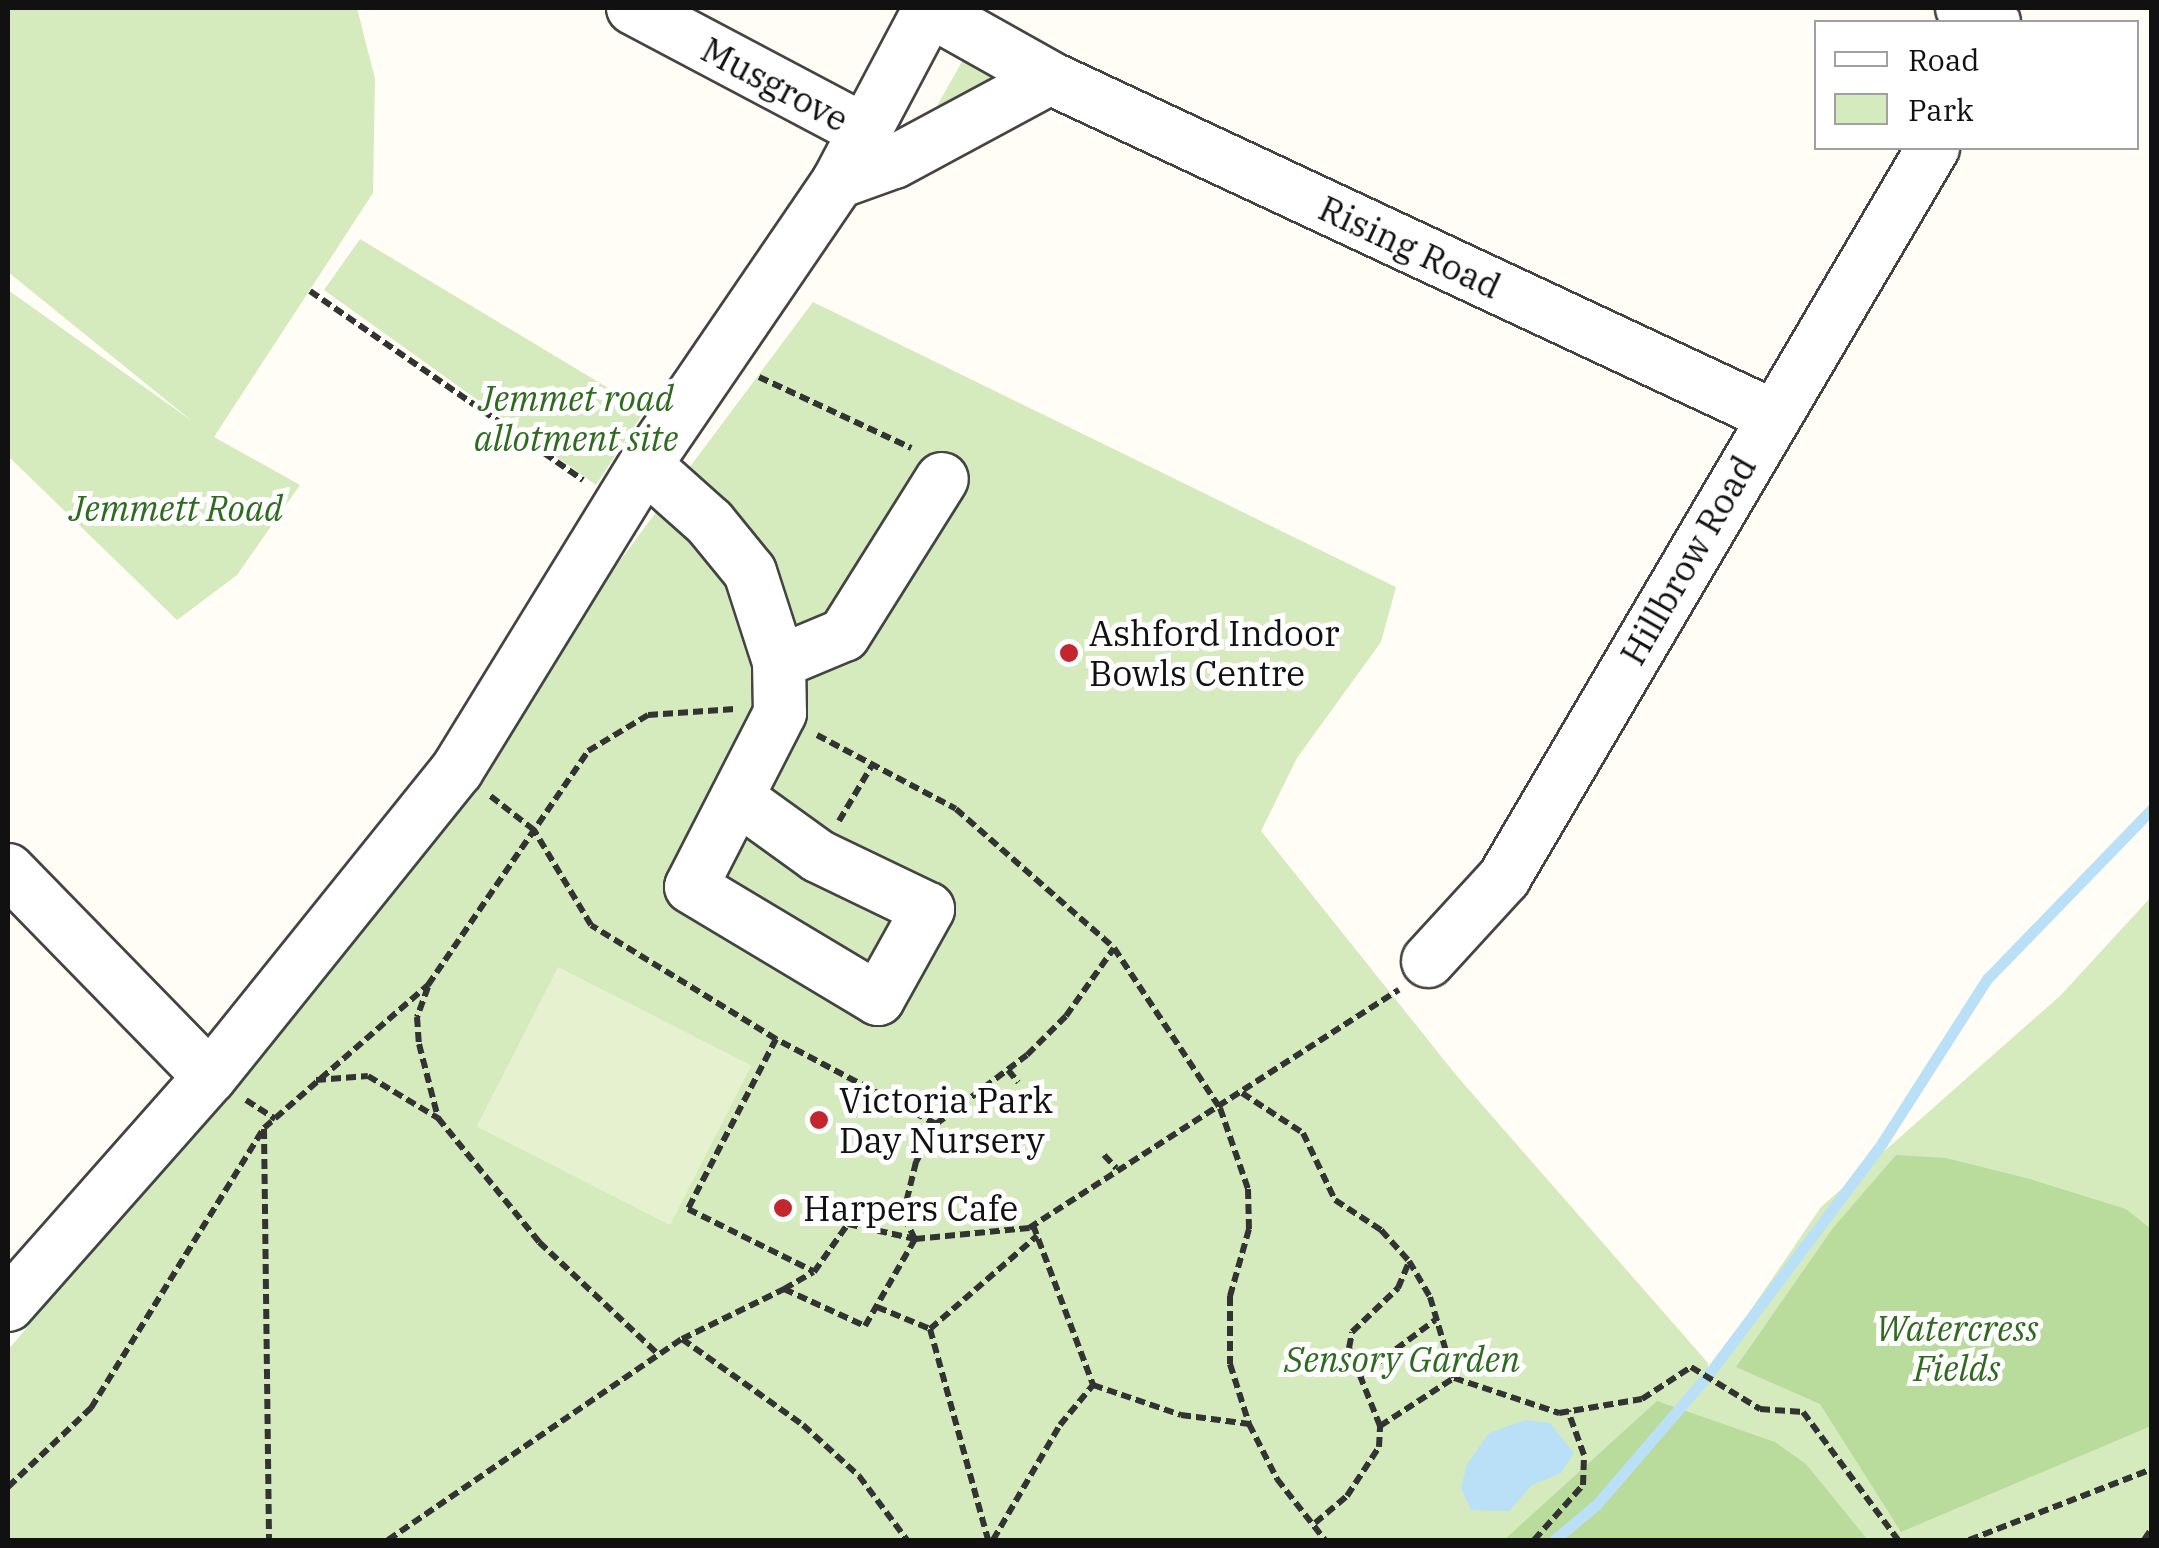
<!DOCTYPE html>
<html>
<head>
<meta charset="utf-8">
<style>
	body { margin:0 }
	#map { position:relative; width:2159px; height:1548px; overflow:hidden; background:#fffdf5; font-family:"IBM Plex Serif",serif }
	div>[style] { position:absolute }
	.green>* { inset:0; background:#d5ebbd }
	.forest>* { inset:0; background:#b9dc9c }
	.pitch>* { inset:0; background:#e6f2cf; transform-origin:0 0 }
	.water>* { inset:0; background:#b9e0f7 }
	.stream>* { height:11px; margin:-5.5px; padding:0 5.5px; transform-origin:5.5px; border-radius:5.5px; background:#b9e0f7 }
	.path>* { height:6px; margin-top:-3px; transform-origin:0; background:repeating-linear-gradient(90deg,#333 0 10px,transparent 0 15px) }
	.roads { filter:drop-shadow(2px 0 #444) drop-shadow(-2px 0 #444) drop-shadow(0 2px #444) drop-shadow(0 -2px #444) }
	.minor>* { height:52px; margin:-26px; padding:0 26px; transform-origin:26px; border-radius:26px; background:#fff }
	.dots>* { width:28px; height:28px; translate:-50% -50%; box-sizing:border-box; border:5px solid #fff; border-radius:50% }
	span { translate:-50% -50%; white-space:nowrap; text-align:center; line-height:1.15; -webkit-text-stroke:10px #fff; paint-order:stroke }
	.street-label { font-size:35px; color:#111 }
	.park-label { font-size:35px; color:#2f6b1f; font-style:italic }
	.poi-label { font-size:35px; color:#111 }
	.left { translate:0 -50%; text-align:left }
	.frame { position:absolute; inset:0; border:10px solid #111; pointer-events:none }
	.legend { position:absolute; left:1814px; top:20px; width:325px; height:130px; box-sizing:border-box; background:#fff; border:2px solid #a0a0a0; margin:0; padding:12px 18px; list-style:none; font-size:30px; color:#111 }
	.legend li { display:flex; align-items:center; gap:20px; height:50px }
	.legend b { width:50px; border:2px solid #a0a0a0 }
</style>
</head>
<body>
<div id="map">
	<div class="green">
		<div style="clip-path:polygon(8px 8px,357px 8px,375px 79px,373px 193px,214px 437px,300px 485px,237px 575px,177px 620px,8px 456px,8px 290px,192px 421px,8px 272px)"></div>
		<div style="clip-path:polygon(964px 58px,1020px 78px,920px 136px)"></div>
		<div style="clip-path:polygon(360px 239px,645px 410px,596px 485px,324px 290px)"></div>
		<div style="clip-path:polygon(813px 302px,1396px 587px,1381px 642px,1297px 758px,1261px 831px,1456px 1075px,1708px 1363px,1708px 1373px,1821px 1207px,2061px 995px,2151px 897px,2151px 1540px,8px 1540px,8px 1350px,209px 1111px)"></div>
	</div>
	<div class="forest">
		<div style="clip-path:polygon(1896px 1155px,1946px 1158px,2030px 1179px,2126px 1209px,2152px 1230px,2151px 1426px,1901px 1532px,1820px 1404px,1736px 1367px,1833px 1228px)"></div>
		<div style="clip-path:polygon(1657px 1401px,1775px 1442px,1806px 1464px,1867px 1539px,1504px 1540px)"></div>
	</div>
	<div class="pitch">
		<div style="left:558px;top:967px;width:217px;height:179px;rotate:27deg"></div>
	</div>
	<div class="water">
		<div style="clip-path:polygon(1525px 1420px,1550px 1423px,1574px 1453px,1561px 1473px,1532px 1485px,1509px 1511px,1471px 1510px,1461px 1488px,1467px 1464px,1489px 1433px)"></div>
	</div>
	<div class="stream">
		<div style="left:1554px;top:1540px;width:56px;rotate:-39.9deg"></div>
		<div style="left:1597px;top:1504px;width:170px;rotate:-49.3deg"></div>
		<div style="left:1708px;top:1375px;width:290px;rotate:-53.1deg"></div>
		<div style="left:1882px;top:1143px;width:195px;rotate:-57.4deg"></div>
		<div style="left:1987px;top:979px;width:237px;rotate:-45.9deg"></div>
	</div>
	<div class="path">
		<div style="left:310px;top:291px;width:332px;rotate:34.7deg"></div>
		<div style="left:759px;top:377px;width:168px;rotate:25deg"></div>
		<div style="left:817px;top:735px;width:157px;rotate:28deg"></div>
		<div style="left:956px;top:809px;width:210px;rotate:41.3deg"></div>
		<div style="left:1114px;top:948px;width:192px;rotate:56.5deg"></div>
		<div style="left:1220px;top:1108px;width:86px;rotate:70.9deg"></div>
		<div style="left:1248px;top:1189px;width:40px;rotate:88.6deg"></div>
		<div style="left:1249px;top:1229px;width:70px;rotate:105.8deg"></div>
		<div style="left:1230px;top:1296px;width:68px;rotate:90deg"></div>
		<div style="left:1230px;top:1364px;width:63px;rotate:72.4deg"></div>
		<div style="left:1249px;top:1424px;width:62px;rotate:63deg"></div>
		<div style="left:1277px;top:1479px;width:78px;rotate:51.8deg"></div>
		<div style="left:839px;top:821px;width:63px;rotate:-59.3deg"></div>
		<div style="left:428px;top:987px;width:32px;rotate:110deg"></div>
		<div style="left:417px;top:1017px;width:27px;rotate:86deg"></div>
		<div style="left:419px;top:1044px;width:76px;rotate:75.6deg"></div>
		<div style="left:776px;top:1039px;width:191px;rotate:117.4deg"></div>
		<div style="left:688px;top:1209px;width:140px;rotate:26.4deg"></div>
		<div style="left:1008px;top:1070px;width:16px;rotate:50deg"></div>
		<div style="left:316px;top:1080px;width:52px;rotate:-4.4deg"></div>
		<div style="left:368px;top:1076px;width:82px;rotate:31deg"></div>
		<div style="left:438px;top:1118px;width:160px;rotate:50.8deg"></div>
		<div style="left:539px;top:1242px;width:165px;rotate:43.3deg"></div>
		<div style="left:1242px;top:1093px;width:73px;rotate:33.3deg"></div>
		<div style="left:1303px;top:1133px;width:74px;rotate:64.5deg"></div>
		<div style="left:1335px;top:1200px;width:55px;rotate:33.1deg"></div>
		<div style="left:1381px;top:1230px;width:42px;rotate:47.9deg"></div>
		<div style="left:1409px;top:1261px;width:42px;rotate:59.7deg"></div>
		<div style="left:1430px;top:1297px;width:84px;rotate:73.5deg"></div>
		<div style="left:1454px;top:1378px;width:111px;rotate:18.4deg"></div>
		<div style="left:1559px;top:1413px;width:84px;rotate:-9.6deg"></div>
		<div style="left:1642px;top:1399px;width:59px;rotate:-33.1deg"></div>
		<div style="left:1691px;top:1367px;width:81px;rotate:31.3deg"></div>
		<div style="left:1760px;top:1409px;width:43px;rotate:4deg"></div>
		<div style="left:1803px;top:1412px;width:159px;rotate:53.4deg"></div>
		<div style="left:246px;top:1100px;width:35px;rotate:33deg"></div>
		<div style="left:936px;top:1124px;width:114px;rotate:-37.2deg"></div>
		<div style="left:1027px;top:1055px;width:55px;rotate:-45deg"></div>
		<div style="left:1066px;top:1016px;width:83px;rotate:-54.8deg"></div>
		<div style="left:264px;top:1129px;width:411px;rotate:89.3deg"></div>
		<div style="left:1104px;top:1155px;width:18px;rotate:47deg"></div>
		<div style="left:1033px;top:1225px;width:171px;rotate:69.4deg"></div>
		<div style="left:1093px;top:1385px;width:93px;rotate:18.8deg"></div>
		<div style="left:1181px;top:1415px;width:69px;rotate:7.5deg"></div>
		<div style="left:784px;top:1289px;width:34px;rotate:-30deg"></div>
		<div style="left:814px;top:1272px;width:59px;rotate:-54.7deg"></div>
		<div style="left:848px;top:1224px;width:69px;rotate:12.6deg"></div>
		<div style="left:915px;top:1239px;width:115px;rotate:-5.5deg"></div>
		<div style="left:1029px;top:1228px;width:440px;rotate:-32.8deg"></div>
		<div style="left:877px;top:1307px;width:57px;rotate:22.5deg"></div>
		<div style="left:930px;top:1329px;width:142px;rotate:-41deg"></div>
		<div style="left:930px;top:1329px;width:219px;rotate:74.6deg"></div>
		<div style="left:682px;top:1339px;width:148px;rotate:35.4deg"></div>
		<div style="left:803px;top:1425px;width:76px;rotate:42.3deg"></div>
		<div style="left:859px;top:1476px;width:80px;rotate:53.1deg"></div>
		<div style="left:1360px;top:1376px;width:94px;rotate:-36.7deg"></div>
		<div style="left:1380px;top:1426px;width:88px;rotate:-33deg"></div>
		<div style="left:8px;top:1487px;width:115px;rotate:-43.6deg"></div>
		<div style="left:91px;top:1408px;width:329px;rotate:-58.3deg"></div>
		<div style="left:264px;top:1128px;width:218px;rotate:-41.1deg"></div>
		<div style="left:428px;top:985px;width:283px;rotate:-55.6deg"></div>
		<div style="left:588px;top:751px;width:70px;rotate:-31deg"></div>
		<div style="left:648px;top:715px;width:87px;rotate:-3.9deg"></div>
		<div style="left:1315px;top:1523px;width:42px;rotate:-40.2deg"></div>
		<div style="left:1347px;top:1496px;width:59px;rotate:-56.9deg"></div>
		<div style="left:1379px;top:1447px;width:21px;rotate:-87deg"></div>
		<div style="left:1380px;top:1426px;width:84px;rotate:-111.7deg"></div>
		<div style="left:1349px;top:1348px;width:16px;rotate:-79deg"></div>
		<div style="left:1352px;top:1332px;width:64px;rotate:-43.7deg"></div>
		<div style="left:1398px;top:1288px;width:28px;rotate:-67deg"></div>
		<div style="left:388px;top:1540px;width:356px;rotate:-34.4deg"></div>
		<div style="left:682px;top:1339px;width:114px;rotate:-26.1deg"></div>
		<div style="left:784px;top:1289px;width:89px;rotate:24.6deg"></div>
		<div style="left:865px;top:1326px;width:100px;rotate:-60.1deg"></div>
		<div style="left:915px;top:1239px;width:27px;rotate:-117deg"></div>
		<div style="left:903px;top:1215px;width:55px;rotate:-76.2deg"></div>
		<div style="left:916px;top:1162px;width:43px;rotate:-62.2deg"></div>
		<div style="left:936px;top:1124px;width:181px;rotate:-152deg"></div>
		<div style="left:776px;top:1039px;width:217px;rotate:-148.4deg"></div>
		<div style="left:591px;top:925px;width:111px;rotate:-121deg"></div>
		<div style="left:534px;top:830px;width:57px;rotate:-142.1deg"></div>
		<div style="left:993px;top:1540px;width:133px;rotate:-59.8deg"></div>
		<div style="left:1060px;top:1425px;width:52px;rotate:-50.5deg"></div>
		<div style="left:1534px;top:1540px;width:74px;rotate:-48.3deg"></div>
		<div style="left:1583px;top:1485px;width:30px;rotate:-88deg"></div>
		<div style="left:1584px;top:1455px;width:47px;rotate:-110deg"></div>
		<div style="left:1969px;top:1540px;width:196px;rotate:-21.2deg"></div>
		<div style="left:2144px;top:1540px;width:14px;rotate:-56deg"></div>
	</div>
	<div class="roads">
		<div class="minor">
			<div style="left:633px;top:8px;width:263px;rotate:27.9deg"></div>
			<div style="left:1962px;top:8px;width:35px;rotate:24deg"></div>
			<div style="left:929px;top:10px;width:139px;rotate:29.3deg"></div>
			<div style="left:1050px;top:78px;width:796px;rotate:25.05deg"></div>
			<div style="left:838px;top:182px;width:59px;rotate:-19.7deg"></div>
			<div style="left:894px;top:162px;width:177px;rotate:-28.3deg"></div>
			<div style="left:645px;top:465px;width:87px;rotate:41.7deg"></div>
			<div style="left:710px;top:523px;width:63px;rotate:50.8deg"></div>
			<div style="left:750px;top:572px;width:95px;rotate:72.1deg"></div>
			<div style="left:779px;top:662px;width:51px;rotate:88.9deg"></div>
			<div style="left:780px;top:713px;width:195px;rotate:117.1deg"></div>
			<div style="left:691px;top:887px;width:218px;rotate:30.9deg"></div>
			<div style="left:878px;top:999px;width:103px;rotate:-60.9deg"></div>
			<div style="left:928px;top:909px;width:122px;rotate:-154.3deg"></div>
			<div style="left:818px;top:856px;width:97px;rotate:-144.2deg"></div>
			<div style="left:779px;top:662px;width:70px;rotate:-22.6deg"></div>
			<div style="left:844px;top:635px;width:184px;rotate:-57.9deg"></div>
			<div style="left:8px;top:870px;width:289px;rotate:45.7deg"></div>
			<div style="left:1428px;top:961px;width:113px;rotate:-47.5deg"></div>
			<div style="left:1504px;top:878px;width:847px;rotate:-59.56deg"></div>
			<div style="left:8px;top:1305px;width:305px;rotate:-48.5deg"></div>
			<div style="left:210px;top:1077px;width:394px;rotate:-51.2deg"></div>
			<div style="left:457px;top:770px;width:358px;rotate:-58.4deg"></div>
			<div style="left:645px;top:465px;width:343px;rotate:-55.7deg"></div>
			<div style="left:838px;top:182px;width:197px;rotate:-62.1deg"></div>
		</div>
	</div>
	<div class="dots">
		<div style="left:1069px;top:653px;background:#c4262e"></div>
		<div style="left:819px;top:1120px;background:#c4262e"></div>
		<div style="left:783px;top:1208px;background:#c4262e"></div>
	</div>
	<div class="street-label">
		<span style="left:775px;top:84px;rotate:28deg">Musgrove</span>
		<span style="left:1410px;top:247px;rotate:25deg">Rising Road</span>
		<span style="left:1688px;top:560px;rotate:-60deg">Hillbrow Road</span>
	</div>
	<div class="park-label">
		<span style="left:576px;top:418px">Jemmet road<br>allotment site</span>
		<span style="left:176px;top:508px">Jemmett Road</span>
		<span style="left:1957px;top:1348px">Watercress<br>Fields</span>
		<span style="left:1402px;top:1359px">Sensory Garden</span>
	</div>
	<div class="poi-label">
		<span class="left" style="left:1089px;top:653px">Ashford Indoor<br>Bowls Centre</span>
		<span class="left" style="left:839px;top:1120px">Victoria Park<br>Day Nursery</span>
		<span class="left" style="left:803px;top:1208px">Harpers Cafe</span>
	</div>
	<div class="frame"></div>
	<ul class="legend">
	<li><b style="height:12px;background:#fff"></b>Road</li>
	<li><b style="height:28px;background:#d5ebbd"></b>Park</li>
	</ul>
</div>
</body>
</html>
